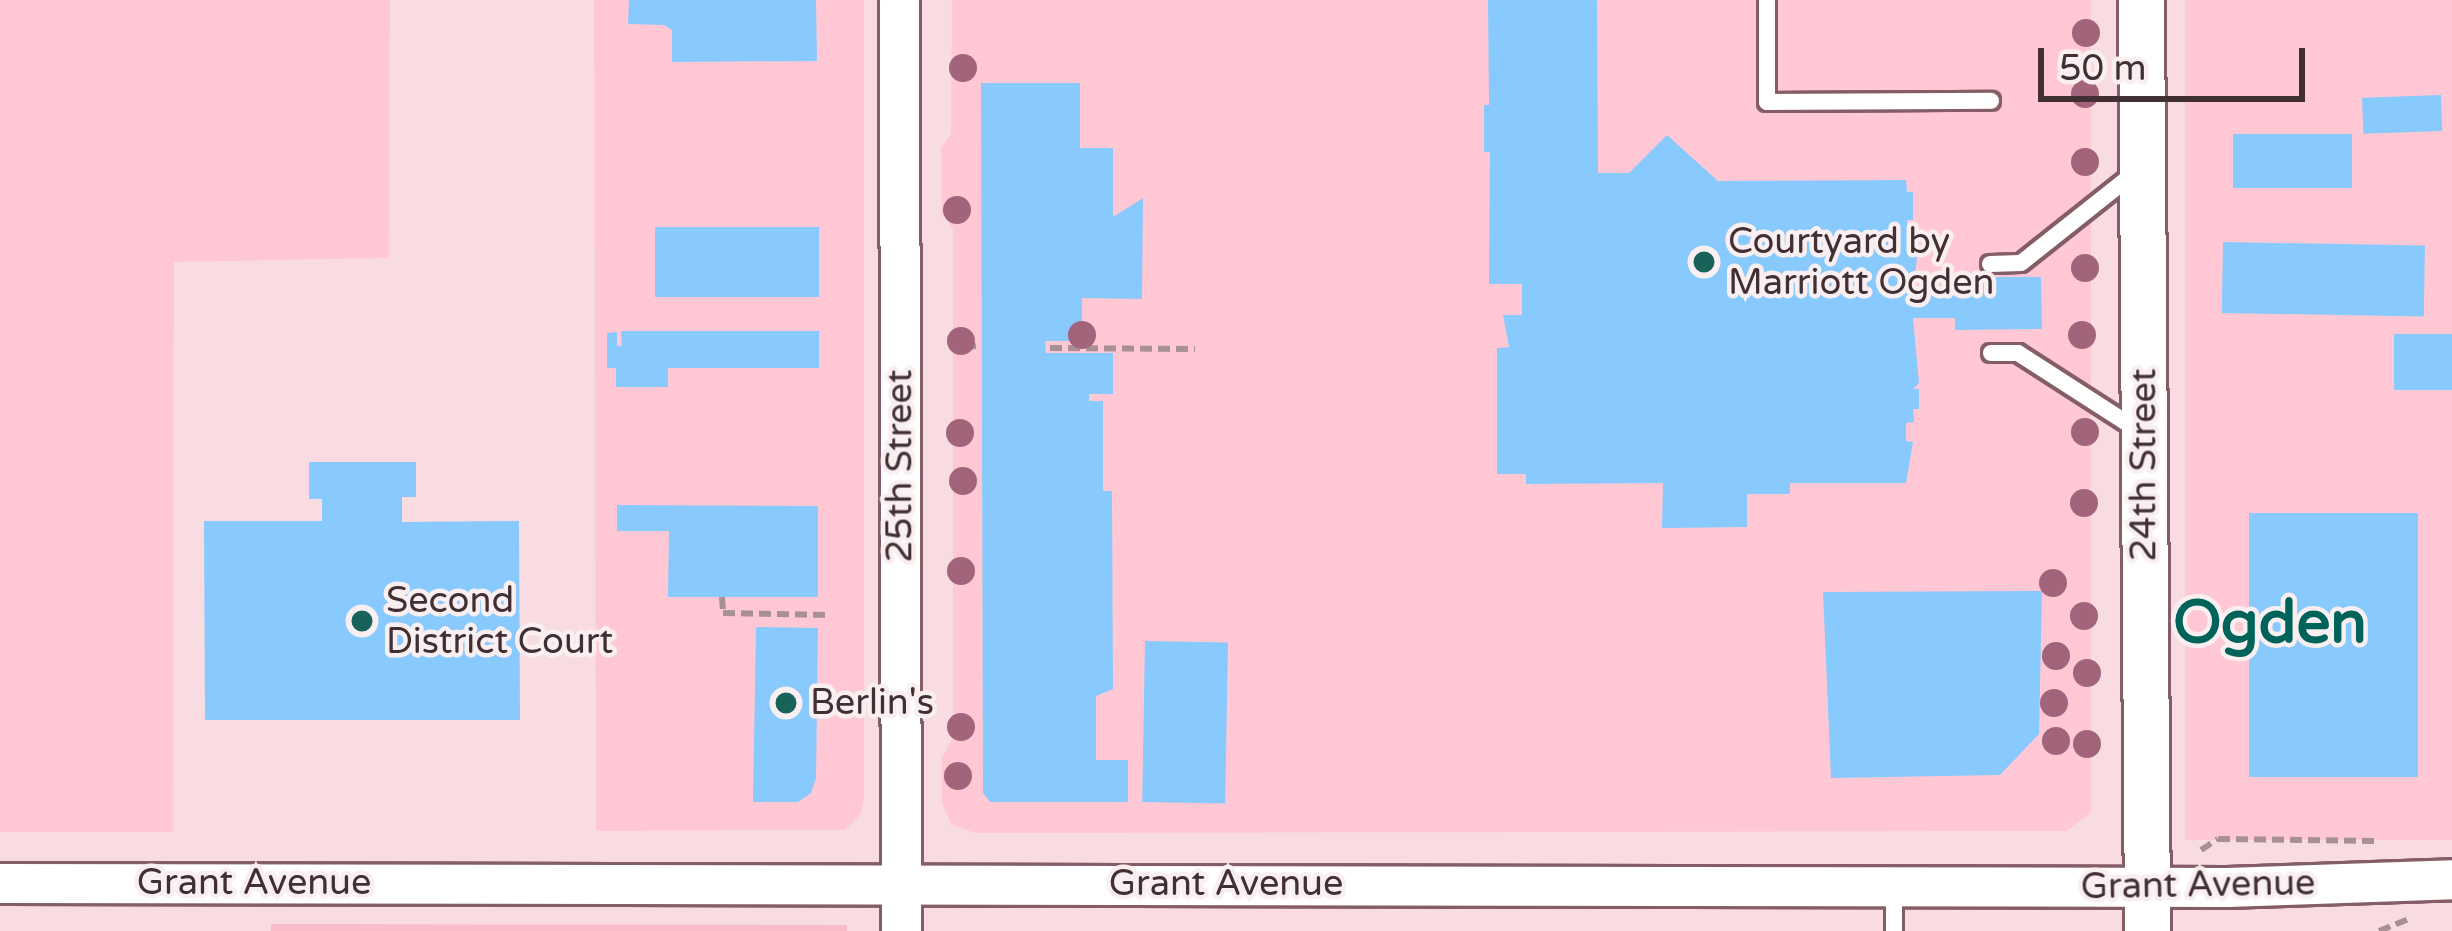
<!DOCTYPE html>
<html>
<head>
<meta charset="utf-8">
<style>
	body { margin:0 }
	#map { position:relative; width:2452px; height:931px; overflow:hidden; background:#f9dce2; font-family:"Varela Round",sans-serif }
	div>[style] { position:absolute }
	.built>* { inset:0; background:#ffc8d4; transform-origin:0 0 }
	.green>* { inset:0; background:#f9bdca }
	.building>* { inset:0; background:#88c9fe; transform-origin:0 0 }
	.path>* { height:6px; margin-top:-3px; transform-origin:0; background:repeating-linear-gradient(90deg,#a89095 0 12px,transparent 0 18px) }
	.roads { filter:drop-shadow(3px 0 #855d66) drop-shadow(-3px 0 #855d66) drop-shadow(0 3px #855d66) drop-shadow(0 -3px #855d66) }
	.service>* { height:16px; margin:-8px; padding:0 8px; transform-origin:8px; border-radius:8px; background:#fff }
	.tertiary>* { height:39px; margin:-19.5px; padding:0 19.5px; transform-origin:19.5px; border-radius:19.5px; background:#fff }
	.secondary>* { height:45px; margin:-22.5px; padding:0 22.5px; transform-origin:22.5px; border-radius:22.5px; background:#fff }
	.trees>* { width:28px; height:28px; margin:-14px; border-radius:50%; background:#a1647b }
	.dots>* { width:33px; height:33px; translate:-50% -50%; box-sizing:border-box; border:6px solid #f9eff1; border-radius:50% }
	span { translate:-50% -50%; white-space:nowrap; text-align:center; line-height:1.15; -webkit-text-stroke:9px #f9eff1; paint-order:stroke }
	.poi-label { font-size:36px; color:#422f33 }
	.left { translate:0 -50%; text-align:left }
	.street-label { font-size:36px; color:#422f33 }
	.town-label { font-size:60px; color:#00635a; font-weight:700 }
	.scale { position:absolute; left:2038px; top:48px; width:267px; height:54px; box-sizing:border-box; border:6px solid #422f33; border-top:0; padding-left:15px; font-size:36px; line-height:42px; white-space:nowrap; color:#422f33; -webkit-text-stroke:9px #f9eff1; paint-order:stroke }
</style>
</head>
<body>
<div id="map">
	<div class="built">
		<div style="clip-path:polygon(0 0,390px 0,389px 258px,174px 262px,173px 832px,0 832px)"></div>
		<div style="clip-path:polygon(594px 0,864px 0,864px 799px,860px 815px,845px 830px,596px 831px)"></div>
		<div style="clip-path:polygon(952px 0,2091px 0,2091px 812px,2067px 831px,975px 833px,951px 824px,942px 803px,942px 757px,953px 738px,953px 229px,942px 214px,941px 148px,951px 134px)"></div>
		<div style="left:2185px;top:0;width:267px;height:840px"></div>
	</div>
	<div class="green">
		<div style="clip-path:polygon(271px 924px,847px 925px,847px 931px,271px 931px)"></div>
	</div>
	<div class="building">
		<div style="clip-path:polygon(629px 0,816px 0,817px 61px,672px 62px,672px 30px,664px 25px,628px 24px)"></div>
		<div style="clip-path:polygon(1488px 0,1597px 0,1598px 173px,1629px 173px,1667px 135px,1718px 181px,1906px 180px,1907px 192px,1913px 192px,1913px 220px,1907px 220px,1907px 230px,1914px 230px,1918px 245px,1914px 289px,1954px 288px,1955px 277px,2041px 277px,2042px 329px,1955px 330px,1955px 318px,1913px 318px,1919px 383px,1913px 389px,1919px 389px,1919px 409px,1913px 409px,1914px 422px,1906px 423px,1906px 441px,1913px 442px,1906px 483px,1790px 483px,1790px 494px,1747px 494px,1747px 527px,1662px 528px,1663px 483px,1526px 484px,1526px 474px,1497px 474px,1497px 348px,1509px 347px,1503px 315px,1522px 315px,1522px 284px,1489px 284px,1490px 152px,1484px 152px,1484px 105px,1489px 105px)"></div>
		<div style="clip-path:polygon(981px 83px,1080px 83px,1080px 148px,1113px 148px,1113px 217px,1143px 198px,1142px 299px,1082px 298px,1082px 341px,1045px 341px,1046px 353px,1113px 353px,1113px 394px,1089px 394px,1089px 401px,1103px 401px,1103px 491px,1112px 491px,1113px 689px,1096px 696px,1096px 760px,1128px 760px,1128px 802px,990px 802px,983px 793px)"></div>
		<div style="left:2441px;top:95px;width:36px;height:79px;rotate:88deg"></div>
		<div style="left:2233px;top:134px;width:119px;height:54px"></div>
		<div style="left:655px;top:227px;width:164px;height:70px"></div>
		<div style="left:2223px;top:242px;width:202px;height:71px;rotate:1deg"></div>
		<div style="clip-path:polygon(621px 331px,819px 331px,819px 368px,668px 368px,668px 387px,616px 387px,616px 368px,607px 368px,607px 333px,617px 332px,617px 346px,622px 346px)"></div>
		<div style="left:2394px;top:334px;width:58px;height:56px"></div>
		<div style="clip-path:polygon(309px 462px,416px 462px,416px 497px,402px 497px,402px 522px,519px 521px,520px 720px,205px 720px,204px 521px,322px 521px,322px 499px,309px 499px)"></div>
		<div style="clip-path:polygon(617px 505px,818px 506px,818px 597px,668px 597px,669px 531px,617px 531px)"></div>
		<div style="left:2418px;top:513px;width:264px;height:169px;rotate:90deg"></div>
		<div style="clip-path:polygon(2042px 591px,2039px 734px,2000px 775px,1831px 778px,1823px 592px)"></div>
		<div style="clip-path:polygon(756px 627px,818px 628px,816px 778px,811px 793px,798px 802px,753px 802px)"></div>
		<div style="left:1145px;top:641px;width:83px;height:161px;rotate:1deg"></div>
	</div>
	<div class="path">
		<div style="left:967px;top:347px;width:9px;rotate:-6deg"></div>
		<div style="left:1050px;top:348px;width:145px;rotate:0.4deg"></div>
		<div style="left:722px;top:597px;width:16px;rotate:86deg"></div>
		<div style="left:723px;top:613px;width:108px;rotate:1.1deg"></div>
		<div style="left:2201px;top:850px;width:20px;rotate:-33deg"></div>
		<div style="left:2218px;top:839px;width:158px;rotate:0.7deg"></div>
		<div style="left:2379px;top:931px;width:32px;rotate:-22deg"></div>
	</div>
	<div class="roads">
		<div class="service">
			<div style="left:1767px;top:0;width:102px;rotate:90deg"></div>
			<div style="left:1767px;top:102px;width:224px;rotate:-0.3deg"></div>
			<div style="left:1990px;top:264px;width:31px;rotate:-2deg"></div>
			<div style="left:2021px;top:263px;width:148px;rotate:-38.4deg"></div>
			<div style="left:1991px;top:353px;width:27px"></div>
			<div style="left:2018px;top:353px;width:140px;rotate:32.8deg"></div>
			<div style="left:1894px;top:931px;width:43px;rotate:-90deg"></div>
		</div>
		<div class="tertiary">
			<div style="left:899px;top:0;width:931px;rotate:89.88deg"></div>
			<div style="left:0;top:883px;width:2227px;rotate:0.1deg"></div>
			<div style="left:2227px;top:887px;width:225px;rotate:-2deg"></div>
		</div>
		<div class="secondary">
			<div style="left:2141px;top:0;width:931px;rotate:89.63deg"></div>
		</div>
	</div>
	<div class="trees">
		<div style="left:2086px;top:33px"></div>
		<div style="left:963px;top:68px"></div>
		<div style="left:2085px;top:94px"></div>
		<div style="left:2085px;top:162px"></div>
		<div style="left:957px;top:210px"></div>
		<div style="left:2085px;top:268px"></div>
		<div style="left:1082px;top:335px"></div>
		<div style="left:2082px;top:335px"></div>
		<div style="left:961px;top:341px"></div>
		<div style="left:2085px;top:432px"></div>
		<div style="left:960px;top:433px"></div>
		<div style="left:963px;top:481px"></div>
		<div style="left:2084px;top:503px"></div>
		<div style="left:961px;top:571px"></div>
		<div style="left:2053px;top:583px"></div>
		<div style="left:2084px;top:616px"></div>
		<div style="left:2056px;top:656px"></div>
		<div style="left:2087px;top:673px"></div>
		<div style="left:2054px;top:703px"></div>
		<div style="left:961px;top:727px"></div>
		<div style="left:2056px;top:741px"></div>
		<div style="left:2087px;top:744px"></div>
		<div style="left:958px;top:776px"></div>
	</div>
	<div class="dots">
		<div style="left:1704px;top:262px;background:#17635a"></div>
		<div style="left:362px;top:621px;background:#17635a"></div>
		<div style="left:786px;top:703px;background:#17635a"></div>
	</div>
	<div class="poi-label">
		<span class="left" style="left:1728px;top:262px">Courtyard by<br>Marriott Ogden</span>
		<span class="left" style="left:386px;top:621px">Second<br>District Court</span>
		<span class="left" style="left:810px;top:703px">Berlin's</span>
	</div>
	<div class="street-label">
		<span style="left:2144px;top:465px;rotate:-90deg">24th Street</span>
		<span style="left:900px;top:466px;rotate:-90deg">25th Street</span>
		<span style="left:254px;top:883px">Grant Avenue</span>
		<span style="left:1226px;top:884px">Grant Avenue</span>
		<span style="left:2198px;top:885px;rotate:-1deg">Grant Avenue</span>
	</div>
	<div class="town-label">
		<span style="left:2270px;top:623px">Ogden</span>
	</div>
	<div class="scale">50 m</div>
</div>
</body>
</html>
